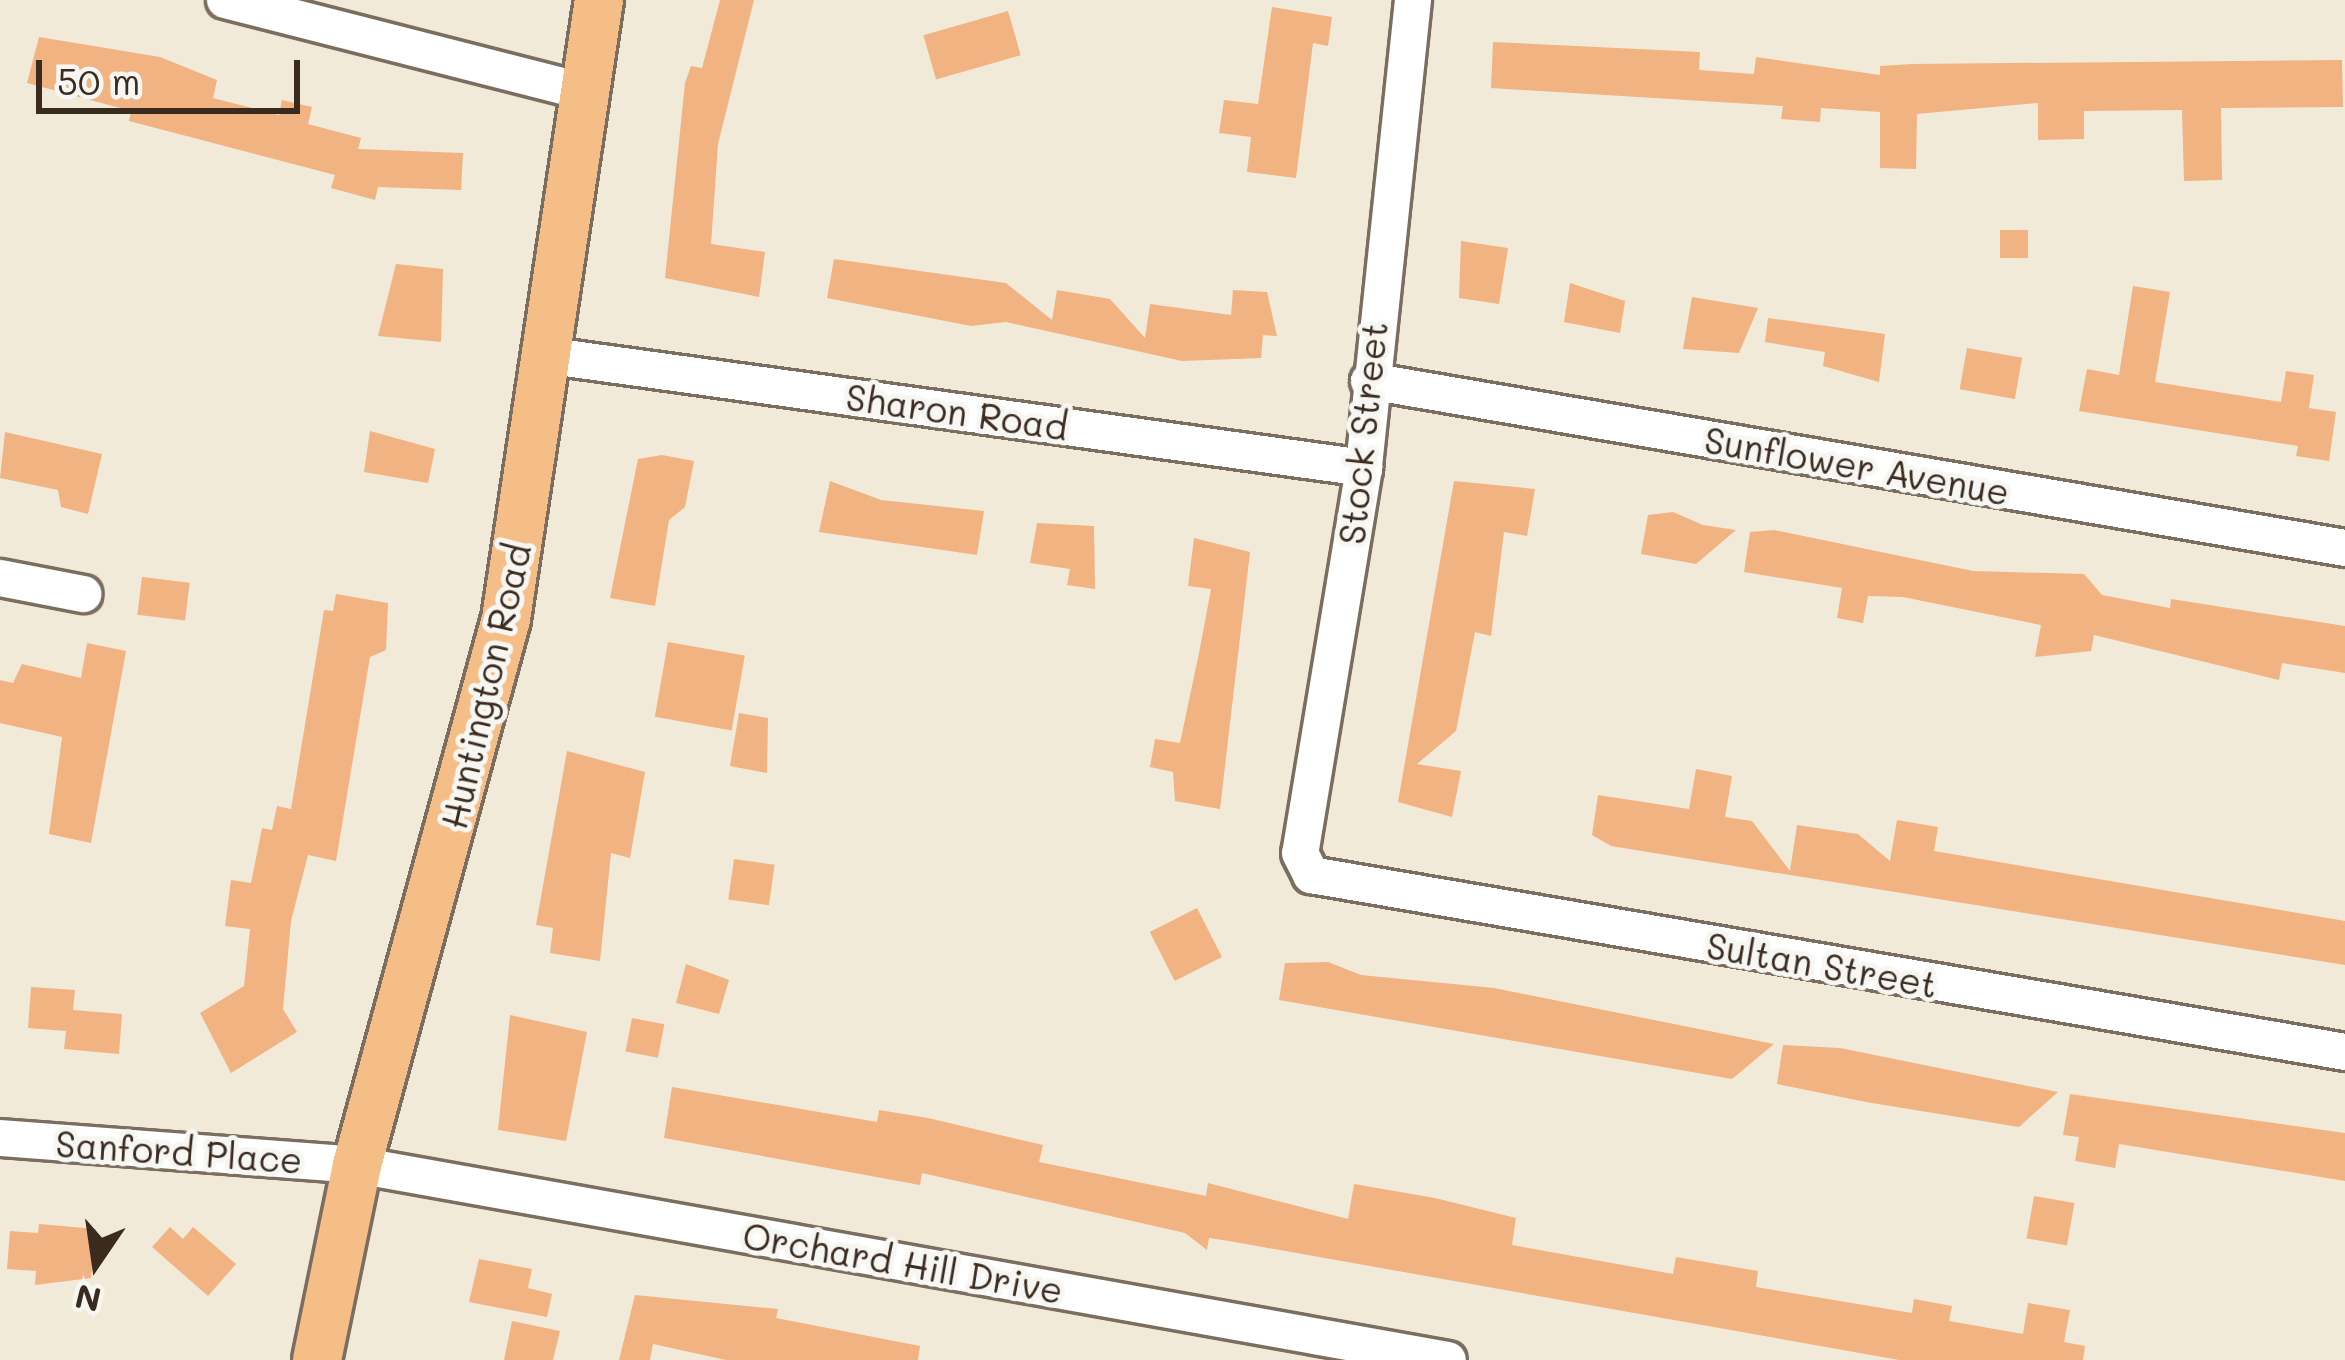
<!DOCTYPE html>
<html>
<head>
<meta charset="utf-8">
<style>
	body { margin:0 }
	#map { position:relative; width:2345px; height:1360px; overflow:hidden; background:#f2ead8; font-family:Mali,sans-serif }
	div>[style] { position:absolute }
	.building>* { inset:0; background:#f1b382; transform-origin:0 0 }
	.roads { filter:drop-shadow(3px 0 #7b6d5f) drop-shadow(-3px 0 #7b6d5f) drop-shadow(0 3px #7b6d5f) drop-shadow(0 -3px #7b6d5f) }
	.minor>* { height:36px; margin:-18px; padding:0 18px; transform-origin:18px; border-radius:18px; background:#fff }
	.major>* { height:48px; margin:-24px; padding:0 24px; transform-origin:24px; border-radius:24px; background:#f6be87 }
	span { translate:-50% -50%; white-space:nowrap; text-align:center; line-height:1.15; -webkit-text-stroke:10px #f6f6f2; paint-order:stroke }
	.street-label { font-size:36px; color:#3b2a1e }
	.north { position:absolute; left:36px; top:1204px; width:120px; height:120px; -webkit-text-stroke:9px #f6f6f2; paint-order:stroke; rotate:193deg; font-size:33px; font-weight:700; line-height:48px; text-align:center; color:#3b2a1e }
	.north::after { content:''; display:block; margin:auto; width:42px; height:54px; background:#3b2a1e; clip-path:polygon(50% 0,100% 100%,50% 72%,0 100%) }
	.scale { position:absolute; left:36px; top:60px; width:264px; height:54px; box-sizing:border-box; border:6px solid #3b2a1e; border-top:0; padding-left:15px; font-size:36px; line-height:42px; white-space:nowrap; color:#3b2a1e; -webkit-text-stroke:9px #f6f6f2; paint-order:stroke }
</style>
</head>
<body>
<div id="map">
	<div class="building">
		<div style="clip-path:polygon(720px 0,754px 0,718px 144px,711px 244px,765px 252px,759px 297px,665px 278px,685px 83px,691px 66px,702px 68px)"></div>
		<div style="clip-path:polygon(1272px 7px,1332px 17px,1328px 46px,1313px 43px,1296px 178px,1247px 172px,1251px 137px,1219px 133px,1224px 100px,1258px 104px)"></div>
		<div style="left:1008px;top:11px;width:46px;height:88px;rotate:74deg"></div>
		<div style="clip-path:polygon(39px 37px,160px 57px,217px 80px,213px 98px,279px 115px,282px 100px,312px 107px,308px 124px,361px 138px,358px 149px,463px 153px,461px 190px,378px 187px,375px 200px,331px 188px,335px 175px,129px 121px,131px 111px,27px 83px)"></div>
		<div style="clip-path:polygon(1493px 42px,1700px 52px,1699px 70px,1754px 74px,1756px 57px,1880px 75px,1880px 66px,1912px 64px,2342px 60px,2343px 107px,2221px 108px,2222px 180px,2184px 181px,2182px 110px,2084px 111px,2084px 139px,2038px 140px,2038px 103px,1917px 114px,1916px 169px,1880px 168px,1880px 112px,1821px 108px,1820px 122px,1781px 119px,1783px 106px,1491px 88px)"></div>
		<div style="left:2000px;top:230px;width:28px;height:28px"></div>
		<div style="clip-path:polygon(1461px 241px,1508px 248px,1499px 304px,1459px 298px)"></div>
		<div style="clip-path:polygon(834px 259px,1006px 283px,1052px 320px,1057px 290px,1110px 299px,1145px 338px,1150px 304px,1231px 315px,1233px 290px,1267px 292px,1277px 336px,1263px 335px,1261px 358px,1182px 361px,1006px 322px,971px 326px,827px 298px)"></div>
		<div style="clip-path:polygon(396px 264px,443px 269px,441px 342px,378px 336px)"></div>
		<div style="clip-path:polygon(1570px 283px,1625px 301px,1620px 333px,1564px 322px)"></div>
		<div style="clip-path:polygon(2133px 286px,2170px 292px,2155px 382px,2281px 402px,2286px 371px,2314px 375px,2309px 408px,2336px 412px,2329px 461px,2296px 456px,2298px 446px,2079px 411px,2087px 369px,2119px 375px)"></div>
		<div style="clip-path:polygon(1692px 297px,1758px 308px,1739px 353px,1683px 349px)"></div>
		<div style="clip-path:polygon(1768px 318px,1885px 334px,1879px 382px,1823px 366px,1825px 352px,1765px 342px)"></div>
		<div style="left:1967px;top:348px;width:56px;height:42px;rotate:10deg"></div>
		<div style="clip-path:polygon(370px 431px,435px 449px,428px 483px,364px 472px)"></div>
		<div style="clip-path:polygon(5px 432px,102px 454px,88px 514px,61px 507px,58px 490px,0 478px)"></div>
		<div style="clip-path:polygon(662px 455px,694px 461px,685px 507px,669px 520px,655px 606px,610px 598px,638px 459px)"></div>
		<div style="clip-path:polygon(830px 481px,881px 500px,984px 511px,977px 555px,819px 532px)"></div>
		<div style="clip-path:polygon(1454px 481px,1535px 489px,1527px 536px,1504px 532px,1491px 636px,1475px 632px,1456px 731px,1417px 764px,1461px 771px,1452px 817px,1398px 802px)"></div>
		<div style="clip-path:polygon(1673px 512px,1703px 525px,1736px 530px,1696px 564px,1641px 554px,1648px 515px)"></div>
		<div style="clip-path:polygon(1037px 523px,1094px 526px,1095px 589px,1067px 585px,1070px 569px,1030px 563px)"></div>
		<div style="clip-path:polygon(1774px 530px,1973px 571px,2084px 574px,2102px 595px,2170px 608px,2171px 599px,2345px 626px,2345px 673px,2282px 663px,2279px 680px,2094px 635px,2091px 651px,2035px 657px,2041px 625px,1903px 597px,1868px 596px,1863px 623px,1837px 618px,1842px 588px,1744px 572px,1750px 532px)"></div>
		<div style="clip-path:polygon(1194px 538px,1250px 552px,1220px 809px,1175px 801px,1173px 772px,1150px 767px,1155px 739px,1180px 743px,1200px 648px,1211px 589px,1188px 586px)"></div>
		<div style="left:142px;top:577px;width:48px;height:38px;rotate:7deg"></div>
		<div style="clip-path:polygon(336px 594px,388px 603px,386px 650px,370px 657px,336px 861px,308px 855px,291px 921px,283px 1009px,297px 1032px,231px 1073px,200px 1013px,244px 986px,250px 929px,225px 926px,231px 880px,251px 883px,262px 828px,272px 830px,277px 806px,291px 809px,324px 610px,333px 611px)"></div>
		<div style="left:668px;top:642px;width:78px;height:76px;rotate:10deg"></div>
		<div style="clip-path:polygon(87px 643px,126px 651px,91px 843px,49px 834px,62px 737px,0 723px,0 680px,13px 683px,22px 664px,81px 678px)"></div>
		<div style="clip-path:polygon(739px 713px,768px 718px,767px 773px,730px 766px)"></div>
		<div style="clip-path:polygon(567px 751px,645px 772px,630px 858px,611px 853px,600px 961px,550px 953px,553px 928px,536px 925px)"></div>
		<div style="clip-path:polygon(1696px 769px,1732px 776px,1725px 817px,1752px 821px,1790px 871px,1797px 825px,1858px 834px,1890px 861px,1897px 820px,1938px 827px,1934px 851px,2345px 921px,2345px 965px,1611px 846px,1592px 835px,1598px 795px,1689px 809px)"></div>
		<div style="left:734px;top:859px;width:41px;height:41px;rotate:8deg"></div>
		<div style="left:1197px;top:908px;width:55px;height:53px;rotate:63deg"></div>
		<div style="clip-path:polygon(1328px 962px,1361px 975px,1494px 988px,1774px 1044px,1732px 1079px,1279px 1000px,1285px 963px)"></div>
		<div style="clip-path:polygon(686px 964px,729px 980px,719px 1014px,676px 1003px)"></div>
		<div style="clip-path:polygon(31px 987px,75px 990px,73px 1010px,122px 1014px,119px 1054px,64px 1049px,66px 1031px,28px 1028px)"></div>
		<div style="clip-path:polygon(510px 1015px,587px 1032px,566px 1141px,498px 1130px)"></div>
		<div style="left:632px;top:1018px;width:33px;height:34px;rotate:11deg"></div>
		<div style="clip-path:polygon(1783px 1045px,1840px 1048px,2058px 1092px,2019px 1127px,1866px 1102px,1777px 1084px)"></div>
		<div style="clip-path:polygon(672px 1087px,877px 1122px,879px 1110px,928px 1118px,1043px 1145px,1039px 1162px,1206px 1196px,1208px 1183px,1348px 1219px,1354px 1184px,1435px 1198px,1516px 1218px,1512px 1245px,1673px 1274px,1676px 1257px,1758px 1271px,1756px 1287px,1912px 1313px,1914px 1299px,1952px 1306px,1949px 1321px,2023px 1334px,2028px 1303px,2070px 1310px,2064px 1342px,2085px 1346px,2083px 1360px,1899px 1360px,1229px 1241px,1209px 1238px,1207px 1250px,1185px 1233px,922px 1173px,920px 1185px,664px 1138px)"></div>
		<div style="clip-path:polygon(2070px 1094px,2345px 1133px,2345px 1181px,2119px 1144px,2115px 1168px,2075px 1161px,2079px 1137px,2063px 1135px)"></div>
		<div style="left:2034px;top:1196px;width:41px;height:43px;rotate:10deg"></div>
		<div style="clip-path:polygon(39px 1224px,96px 1229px,91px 1278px,35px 1285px,36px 1271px,7px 1269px,10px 1231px,38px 1233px)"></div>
		<div style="clip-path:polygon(170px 1227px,183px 1239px,193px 1227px,236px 1264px,208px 1296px,152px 1247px)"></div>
		<div style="clip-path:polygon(479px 1259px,532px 1269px,528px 1288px,552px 1294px,547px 1317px,469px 1302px)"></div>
		<div style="clip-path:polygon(635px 1295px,778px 1309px,776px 1318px,920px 1346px,918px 1360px,726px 1360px,653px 1344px,650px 1360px,619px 1360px)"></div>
		<div style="clip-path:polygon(512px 1321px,560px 1331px,553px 1360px,504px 1360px)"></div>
	</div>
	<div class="roads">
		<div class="minor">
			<div style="left:225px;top:0;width:374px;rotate:14.3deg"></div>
			<div style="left:1413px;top:0;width:471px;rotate:96deg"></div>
			<div style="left:1364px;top:468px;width:390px;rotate:99.4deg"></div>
			<div style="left:1300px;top:853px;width:25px;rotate:63deg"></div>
			<div style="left:1311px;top:875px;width:1049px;rotate:9.71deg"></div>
			<div style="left:551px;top:356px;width:821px;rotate:7.84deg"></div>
			<div style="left:1369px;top:381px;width:990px;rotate:9.71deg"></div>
			<div style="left:0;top:578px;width:85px;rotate:10.9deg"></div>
			<div style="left:0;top:1138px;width:358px;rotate:4.3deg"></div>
			<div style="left:357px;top:1165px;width:1108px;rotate:10.13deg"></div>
		</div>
		<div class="major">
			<div style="left:317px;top:1360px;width:199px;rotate:-78.4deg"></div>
			<div style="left:357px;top:1165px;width:566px;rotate:-74.74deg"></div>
			<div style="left:506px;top:619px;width:626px;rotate:-81.46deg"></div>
		</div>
	</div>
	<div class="street-label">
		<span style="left:957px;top:411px;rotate:8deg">Sharon Road</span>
		<span style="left:1362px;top:433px;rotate:-84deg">Stock Street</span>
		<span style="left:1857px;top:465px;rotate:10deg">Sunflower Avenue</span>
		<span style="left:485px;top:686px;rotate:-77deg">Huntington Road</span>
		<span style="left:1822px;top:964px;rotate:10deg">Sultan Street</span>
		<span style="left:179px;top:1151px;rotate:4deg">Sanford Place</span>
		<span style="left:903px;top:1262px;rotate:10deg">Orchard Hill Drive</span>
	</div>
	<div class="north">N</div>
	<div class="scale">50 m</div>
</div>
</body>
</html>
